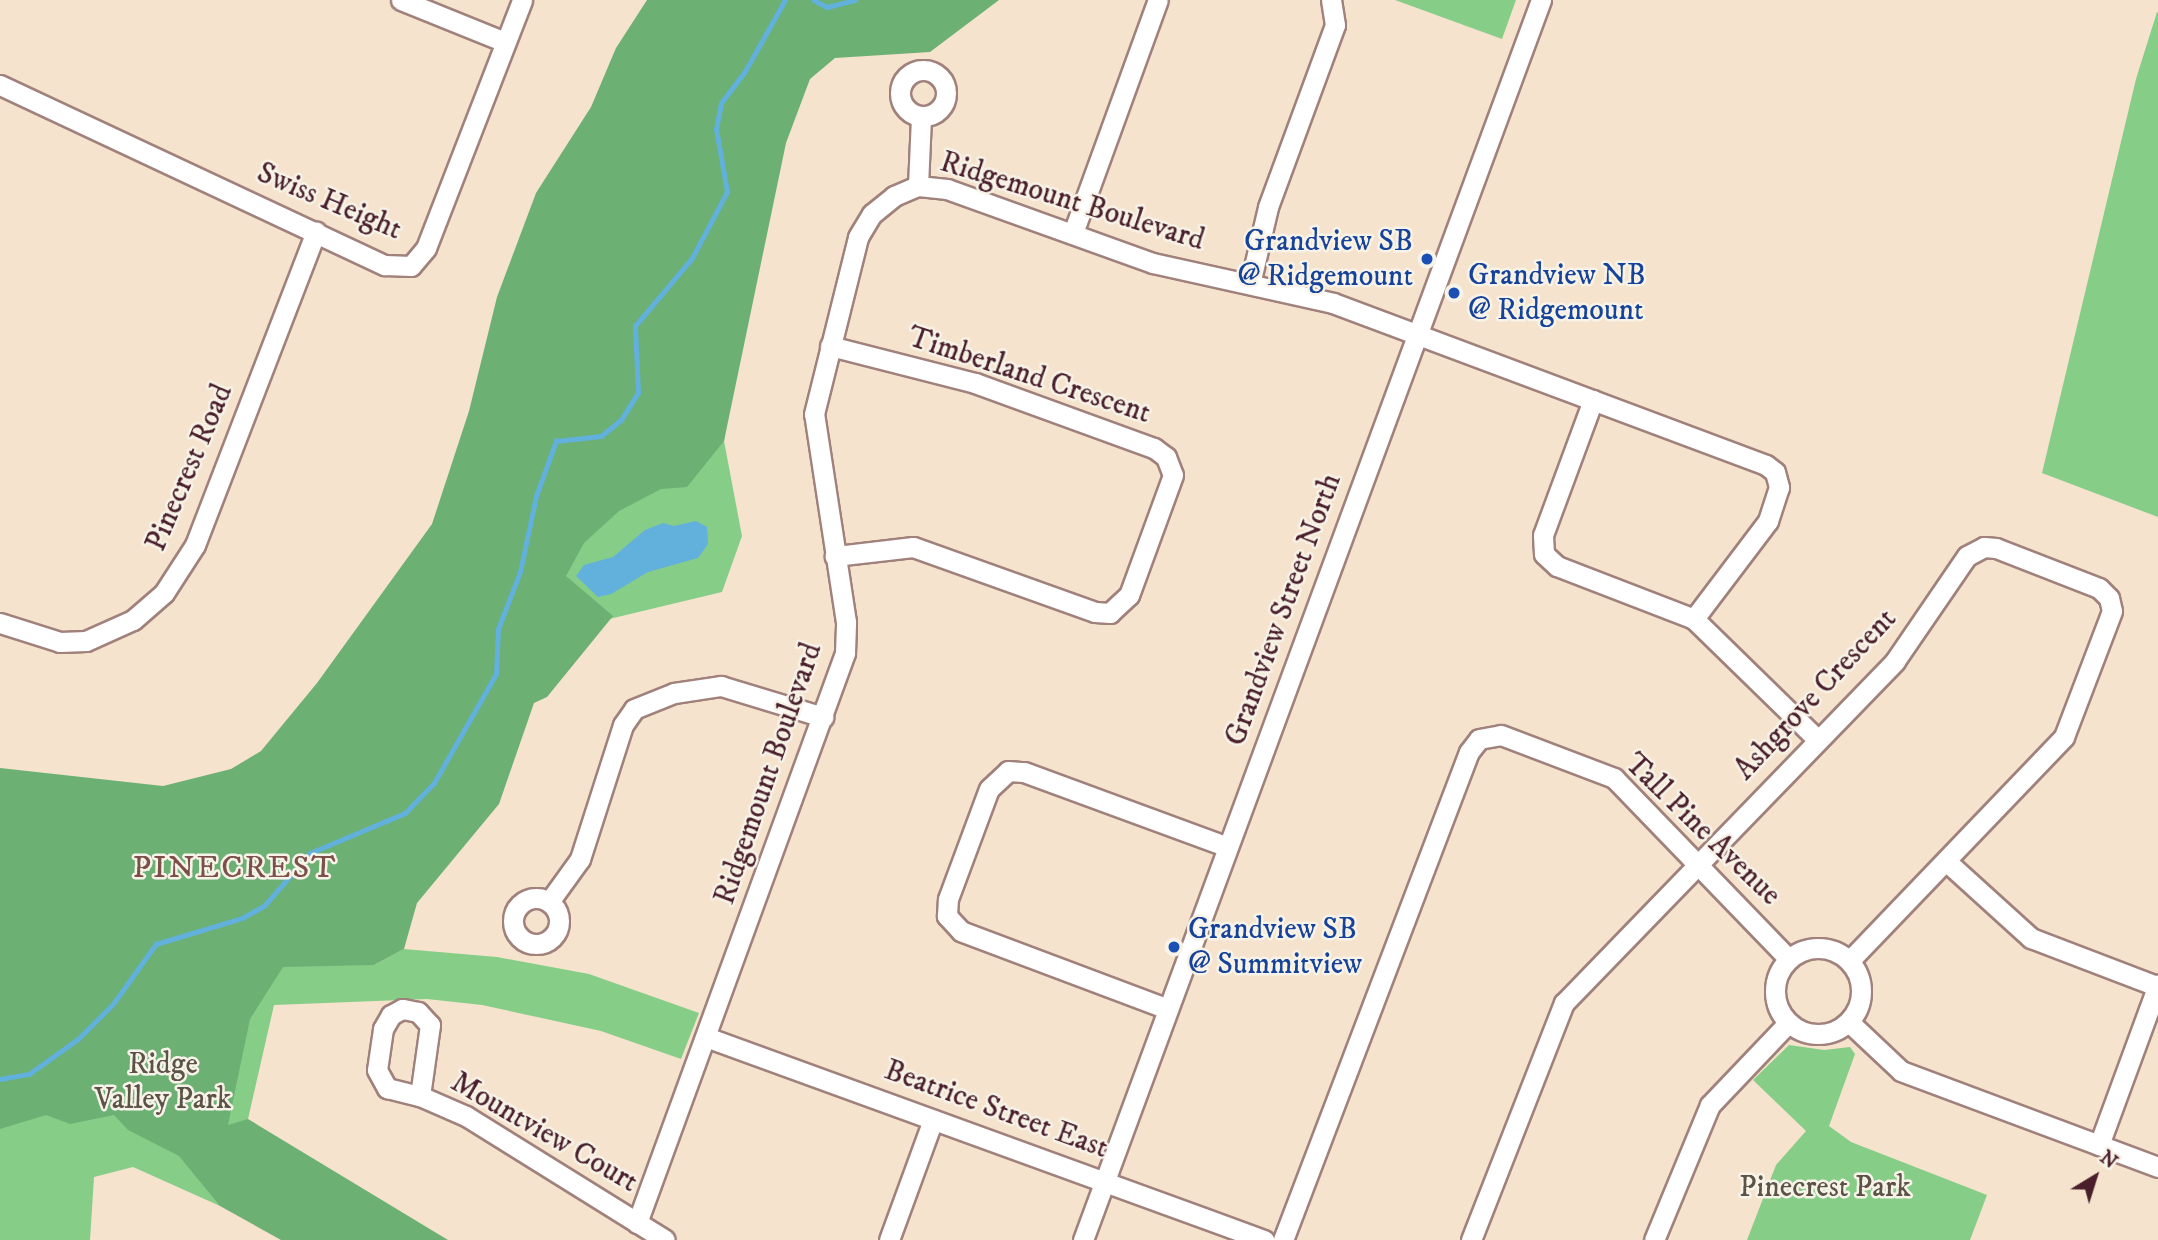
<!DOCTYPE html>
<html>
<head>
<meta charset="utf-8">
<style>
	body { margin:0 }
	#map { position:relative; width:2158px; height:1240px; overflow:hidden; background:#f5e3cd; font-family:"IM FELL DW Pica",serif }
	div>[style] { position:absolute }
	.green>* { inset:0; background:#86cd88 }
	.forest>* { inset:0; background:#6cb074 }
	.water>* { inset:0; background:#62b0dc }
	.stream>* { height:4.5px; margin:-2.25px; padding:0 2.25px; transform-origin:2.25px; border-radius:2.25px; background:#62b0dc }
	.roads { filter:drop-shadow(2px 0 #a0817c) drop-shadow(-2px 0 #a0817c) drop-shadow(0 2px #a0817c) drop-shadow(0 -2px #a0817c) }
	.minor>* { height:19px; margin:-9.5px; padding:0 9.5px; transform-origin:9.5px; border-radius:9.5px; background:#fff }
	.minor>.ring { margin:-9.5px; padding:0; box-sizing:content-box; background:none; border:19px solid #fff; border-radius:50% }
	.dots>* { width:19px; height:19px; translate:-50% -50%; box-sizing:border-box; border:4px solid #f7f3e8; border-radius:50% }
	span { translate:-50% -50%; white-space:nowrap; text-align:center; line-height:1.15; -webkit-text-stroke:5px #f7f3e8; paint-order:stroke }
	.street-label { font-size:30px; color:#4a1f2b }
	.transit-label { font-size:30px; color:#164399 }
	.right { translate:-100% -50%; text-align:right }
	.left { translate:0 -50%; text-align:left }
	.park-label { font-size:30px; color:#5c5347 }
	.neighbourhood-label { font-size:32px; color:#7c4f48; letter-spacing:2px }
	.north { position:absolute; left:2060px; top:1142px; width:70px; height:70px; -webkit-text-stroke:5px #f7f3e8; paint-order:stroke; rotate:38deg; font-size:19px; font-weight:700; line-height:28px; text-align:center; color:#4a1f2b }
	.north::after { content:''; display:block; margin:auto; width:24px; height:32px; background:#4a1f2b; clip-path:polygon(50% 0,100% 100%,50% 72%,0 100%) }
</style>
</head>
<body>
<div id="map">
	<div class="green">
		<div style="clip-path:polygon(1395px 0,1516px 0,1502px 39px)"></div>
		<div style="clip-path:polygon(2157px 12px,2158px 13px,2158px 517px,2042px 473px,2136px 79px)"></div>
		<div style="clip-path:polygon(736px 370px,724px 441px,742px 536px,722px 592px,559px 631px,498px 629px)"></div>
		<div style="clip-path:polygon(156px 944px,374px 965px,404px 949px,497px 957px,589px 974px,699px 1013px,681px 1059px,601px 1031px,482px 1005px,427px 999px,274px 1005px,248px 1119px,220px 1206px,133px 1167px,94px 1177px,90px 1240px,0 1240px,0 1079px)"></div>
		<div style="clip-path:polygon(1789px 1045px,1824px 1050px,1850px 1047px,1855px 1054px,1829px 1126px,1851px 1142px,1987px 1195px,1970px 1240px,1747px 1240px,1776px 1165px,1806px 1131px,1753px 1080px)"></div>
	</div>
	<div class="forest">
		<div style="clip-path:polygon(647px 0,999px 0,930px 52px,835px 58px,810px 79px,786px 143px,724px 441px,687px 487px,661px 489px,619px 511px,584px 543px,566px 576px,613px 616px,547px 697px,534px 703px,499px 804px,417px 903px,404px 949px,374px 965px,283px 967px,250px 1019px,228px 1125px,248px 1119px,448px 1240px,281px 1240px,220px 1206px,179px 1156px,128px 1130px,114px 1115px,70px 1124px,46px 1115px,0 1129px,0 768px,163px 786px,231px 769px,261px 751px,317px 683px,432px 524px,469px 411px,497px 297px,536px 193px,591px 107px,616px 48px)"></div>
	</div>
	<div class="water">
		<div style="clip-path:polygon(696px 521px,707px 527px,708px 544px,698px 558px,648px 572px,611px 594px,598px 597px,576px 576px,584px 565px,613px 557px,645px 530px,663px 523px,674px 526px)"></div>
	</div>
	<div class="stream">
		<div style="left:814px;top:0;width:15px;rotate:28deg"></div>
		<div style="left:827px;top:7px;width:29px;rotate:-14deg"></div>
		<div style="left:0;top:1079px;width:29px;rotate:-10deg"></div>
		<div style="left:29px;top:1074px;width:60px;rotate:-35.5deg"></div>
		<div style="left:78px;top:1039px;width:49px;rotate:-45deg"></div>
		<div style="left:113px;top:1004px;width:74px;rotate:-54.4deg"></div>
		<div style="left:156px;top:944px;width:90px;rotate:-16.8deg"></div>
		<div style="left:242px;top:918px;width:25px;rotate:-29deg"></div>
		<div style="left:264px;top:906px;width:70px;rotate:-49deg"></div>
		<div style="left:310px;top:853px;width:103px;rotate:-22.8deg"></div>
		<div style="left:405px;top:813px;width:42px;rotate:-46deg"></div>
		<div style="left:434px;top:783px;width:125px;rotate:-60.4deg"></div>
		<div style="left:496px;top:674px;width:45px;rotate:-87.5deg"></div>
		<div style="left:498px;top:629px;width:61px;rotate:-68.9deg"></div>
		<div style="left:520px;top:572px;width:78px;rotate:-78.1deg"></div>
		<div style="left:536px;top:496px;width:59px;rotate:-70deg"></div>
		<div style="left:556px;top:441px;width:45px;rotate:-6.3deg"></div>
		<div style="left:601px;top:436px;width:26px;rotate:-39deg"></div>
		<div style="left:621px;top:420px;width:32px;rotate:-58deg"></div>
		<div style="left:638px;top:393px;width:67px;rotate:-92.6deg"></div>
		<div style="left:635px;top:326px;width:89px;rotate:-50deg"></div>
		<div style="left:692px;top:258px;width:75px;rotate:-62.1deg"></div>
		<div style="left:727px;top:192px;width:64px;rotate:-99.9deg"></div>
		<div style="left:716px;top:129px;width:26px;rotate:-79deg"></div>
		<div style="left:721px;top:103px;width:38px;rotate:-53deg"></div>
		<div style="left:744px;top:73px;width:84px;rotate:-60.7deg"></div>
	</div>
	<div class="roads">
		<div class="minor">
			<div style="left:401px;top:0;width:112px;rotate:22deg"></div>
			<div class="ring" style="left:900px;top:70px;width:27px;height:27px"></div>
			<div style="left:0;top:85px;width:425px;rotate:25.1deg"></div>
			<div style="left:385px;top:265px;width:26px;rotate:2deg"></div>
			<div style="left:411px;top:266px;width:23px;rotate:-50deg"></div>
			<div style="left:426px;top:248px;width:266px;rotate:-68.8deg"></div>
			<div style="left:918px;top:186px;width:69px;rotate:-87.5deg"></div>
			<div style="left:1073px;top:233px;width:248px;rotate:-70deg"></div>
			<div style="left:1250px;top:284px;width:79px;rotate:-76.8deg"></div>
			<div style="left:1268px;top:207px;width:194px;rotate:-69.8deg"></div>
			<div style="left:1335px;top:25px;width:25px;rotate:-99deg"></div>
			<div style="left:830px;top:346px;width:150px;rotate:14.3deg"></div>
			<div style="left:975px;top:383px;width:190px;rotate:20deg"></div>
			<div style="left:1154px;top:448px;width:15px;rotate:37deg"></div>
			<div style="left:1166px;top:457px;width:19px;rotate:69deg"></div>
			<div style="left:1173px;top:475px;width:128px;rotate:110.1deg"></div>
			<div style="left:1129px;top:595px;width:26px;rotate:137deg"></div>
			<div style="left:1110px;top:613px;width:15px;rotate:-176deg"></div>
			<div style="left:1095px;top:612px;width:193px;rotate:-160.3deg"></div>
			<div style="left:913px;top:547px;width:79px;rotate:173.4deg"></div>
			<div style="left:1593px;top:400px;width:144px;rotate:110.3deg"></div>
			<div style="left:1543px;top:535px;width:19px;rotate:87deg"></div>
			<div style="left:1544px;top:554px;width:18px;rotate:43deg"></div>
			<div style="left:1557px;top:566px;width:147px;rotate:21.1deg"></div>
			<div style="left:1694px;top:619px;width:173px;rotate:44.3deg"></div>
			<div style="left:0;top:623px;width:63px;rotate:17.6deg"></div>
			<div style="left:60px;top:642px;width:26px;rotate:-2deg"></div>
			<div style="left:86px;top:641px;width:51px;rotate:-24.1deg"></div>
			<div style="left:133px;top:620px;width:41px;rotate:-41.1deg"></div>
			<div style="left:164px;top:593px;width:57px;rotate:-57.1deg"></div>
			<div style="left:195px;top:545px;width:336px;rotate:-68.9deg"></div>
			<div style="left:1946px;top:861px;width:115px;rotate:42.2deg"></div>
			<div style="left:2031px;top:938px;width:135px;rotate:20.9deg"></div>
			<div class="ring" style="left:513px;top:898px;width:27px;height:27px"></div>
			<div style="left:549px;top:902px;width:53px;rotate:-54.2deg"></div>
			<div style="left:580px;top:859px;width:141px;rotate:-72.2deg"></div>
			<div style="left:623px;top:725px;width:19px;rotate:-55deg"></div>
			<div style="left:634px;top:709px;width:43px;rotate:-21.8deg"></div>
			<div style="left:674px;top:693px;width:48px;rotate:-8.5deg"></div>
			<div style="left:721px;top:686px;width:107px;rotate:16.9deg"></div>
			<div class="ring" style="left:1775px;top:948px;width:67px;height:67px"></div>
			<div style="left:1168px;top:1009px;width:221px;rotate:-159.4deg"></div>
			<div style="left:961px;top:931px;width:21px;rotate:-133deg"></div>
			<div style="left:947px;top:916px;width:17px;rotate:-87deg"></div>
			<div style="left:948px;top:899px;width:117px;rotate:-69.6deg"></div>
			<div style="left:989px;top:789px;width:26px;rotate:-43deg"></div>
			<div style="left:1008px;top:771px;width:16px;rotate:4deg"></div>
			<div style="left:1024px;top:772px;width:217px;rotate:20.2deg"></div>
			<div style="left:1849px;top:1022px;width:71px;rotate:43.3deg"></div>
			<div style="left:1901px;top:1071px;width:274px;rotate:20.5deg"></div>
			<div style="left:706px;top:1037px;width:594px;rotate:19.99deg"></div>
			<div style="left:420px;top:1096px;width:72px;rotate:-82deg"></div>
			<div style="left:430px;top:1025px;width:18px;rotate:-133deg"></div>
			<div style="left:418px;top:1012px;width:16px;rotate:-169deg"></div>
			<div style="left:402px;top:1009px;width:13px;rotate:151deg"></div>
			<div style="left:391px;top:1015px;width:16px;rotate:120deg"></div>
			<div style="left:383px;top:1029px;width:41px;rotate:98.3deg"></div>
			<div style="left:377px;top:1070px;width:21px;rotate:61deg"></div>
			<div style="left:387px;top:1088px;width:34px;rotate:14deg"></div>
			<div style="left:420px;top:1096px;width:50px;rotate:23.5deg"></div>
			<div style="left:466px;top:1116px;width:234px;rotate:31.9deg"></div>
			<div style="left:2099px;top:1145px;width:171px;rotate:-69.8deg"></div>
			<div style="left:637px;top:1223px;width:607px;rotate:-69.95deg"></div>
			<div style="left:845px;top:653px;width:31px;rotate:-88deg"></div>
			<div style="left:846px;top:622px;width:210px;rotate:-98.7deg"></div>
			<div style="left:814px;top:414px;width:182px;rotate:-76deg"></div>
			<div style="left:858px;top:237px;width:27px;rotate:-59deg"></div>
			<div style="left:872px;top:214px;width:28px;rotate:-39deg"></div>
			<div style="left:894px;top:196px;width:26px;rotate:-23deg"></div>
			<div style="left:918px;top:186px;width:29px;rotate:6deg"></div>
			<div style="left:947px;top:189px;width:219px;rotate:19.8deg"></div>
			<div style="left:1153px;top:263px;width:184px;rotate:12.5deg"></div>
			<div style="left:1333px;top:303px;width:462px;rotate:20.5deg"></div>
			<div style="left:1766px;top:465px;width:11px;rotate:38deg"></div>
			<div style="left:1775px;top:472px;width:16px;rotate:75deg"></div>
			<div style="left:1779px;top:487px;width:36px;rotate:108deg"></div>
			<div style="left:1768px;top:521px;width:123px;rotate:127.1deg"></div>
			<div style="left:889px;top:1240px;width:128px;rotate:-69.9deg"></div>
			<div style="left:1083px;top:1240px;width:1322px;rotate:-69.73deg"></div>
			<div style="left:1283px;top:1240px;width:522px;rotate:-69.14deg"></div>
			<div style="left:1469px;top:752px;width:16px;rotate:-52deg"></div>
			<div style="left:1479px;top:739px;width:22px;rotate:-10deg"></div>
			<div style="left:1501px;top:735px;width:121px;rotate:20.8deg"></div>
			<div style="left:1614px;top:778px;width:252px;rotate:46deg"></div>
			<div style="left:1471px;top:1240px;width:255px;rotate:-68.6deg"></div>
			<div style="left:1564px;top:1003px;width:476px;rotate:-45.9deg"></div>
			<div style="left:1895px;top:661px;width:127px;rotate:-55.6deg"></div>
			<div style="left:1967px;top:556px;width:19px;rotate:-28deg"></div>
			<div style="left:1984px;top:547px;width:12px;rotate:5deg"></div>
			<div style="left:1996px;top:548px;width:110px;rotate:21.2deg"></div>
			<div style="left:2099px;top:588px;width:14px;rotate:45deg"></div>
			<div style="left:2109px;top:598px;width:13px;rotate:77deg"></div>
			<div style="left:2112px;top:611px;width:135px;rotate:110.9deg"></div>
			<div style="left:2064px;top:737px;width:310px;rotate:133.8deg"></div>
			<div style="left:1654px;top:1240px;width:146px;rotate:-67.5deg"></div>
			<div style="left:1710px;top:1105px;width:113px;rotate:-46.4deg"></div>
		</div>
	</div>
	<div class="dots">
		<div style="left:1427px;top:259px;background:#1a4fb4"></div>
		<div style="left:1454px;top:293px;background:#1a4fb4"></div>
		<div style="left:1174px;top:947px;background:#1a4fb4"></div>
	</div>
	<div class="street-label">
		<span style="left:329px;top:202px;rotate:23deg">Swiss Height</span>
		<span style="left:1072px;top:202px;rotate:17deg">Ridgemount Boulevard</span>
		<span style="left:1029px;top:376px;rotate:18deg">Timberland Crescent</span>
		<span style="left:190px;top:468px;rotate:-67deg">Pinecrest Road</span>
		<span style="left:1284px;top:610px;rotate:-70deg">Grandview Street North</span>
		<span style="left:1816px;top:695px;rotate:-47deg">Ashgrove Crescent</span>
		<span style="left:769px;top:774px;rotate:-71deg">Ridgemount Boulevard</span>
		<span style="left:1702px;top:830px;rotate:44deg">Tall Pine Avenue</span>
		<span style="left:996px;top:1110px;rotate:20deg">Beatrice Street East</span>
		<span style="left:544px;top:1133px;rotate:30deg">Mountview Court</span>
	</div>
	<div class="transit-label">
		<span class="right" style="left:1413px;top:259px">Grandview SB<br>@ Ridgemount</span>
		<span class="left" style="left:1468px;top:293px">Grandview NB<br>@ Ridgemount</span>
		<span class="left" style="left:1188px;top:947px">Grandview SB<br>@ Summitview</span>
	</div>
	<div class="park-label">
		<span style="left:163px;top:1082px">Ridge<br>Valley Park</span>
		<span style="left:1825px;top:1188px">Pinecrest Park</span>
	</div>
	<div class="neighbourhood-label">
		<span style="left:235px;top:868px">PINECREST</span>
	</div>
	<div class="north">N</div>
</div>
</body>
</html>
